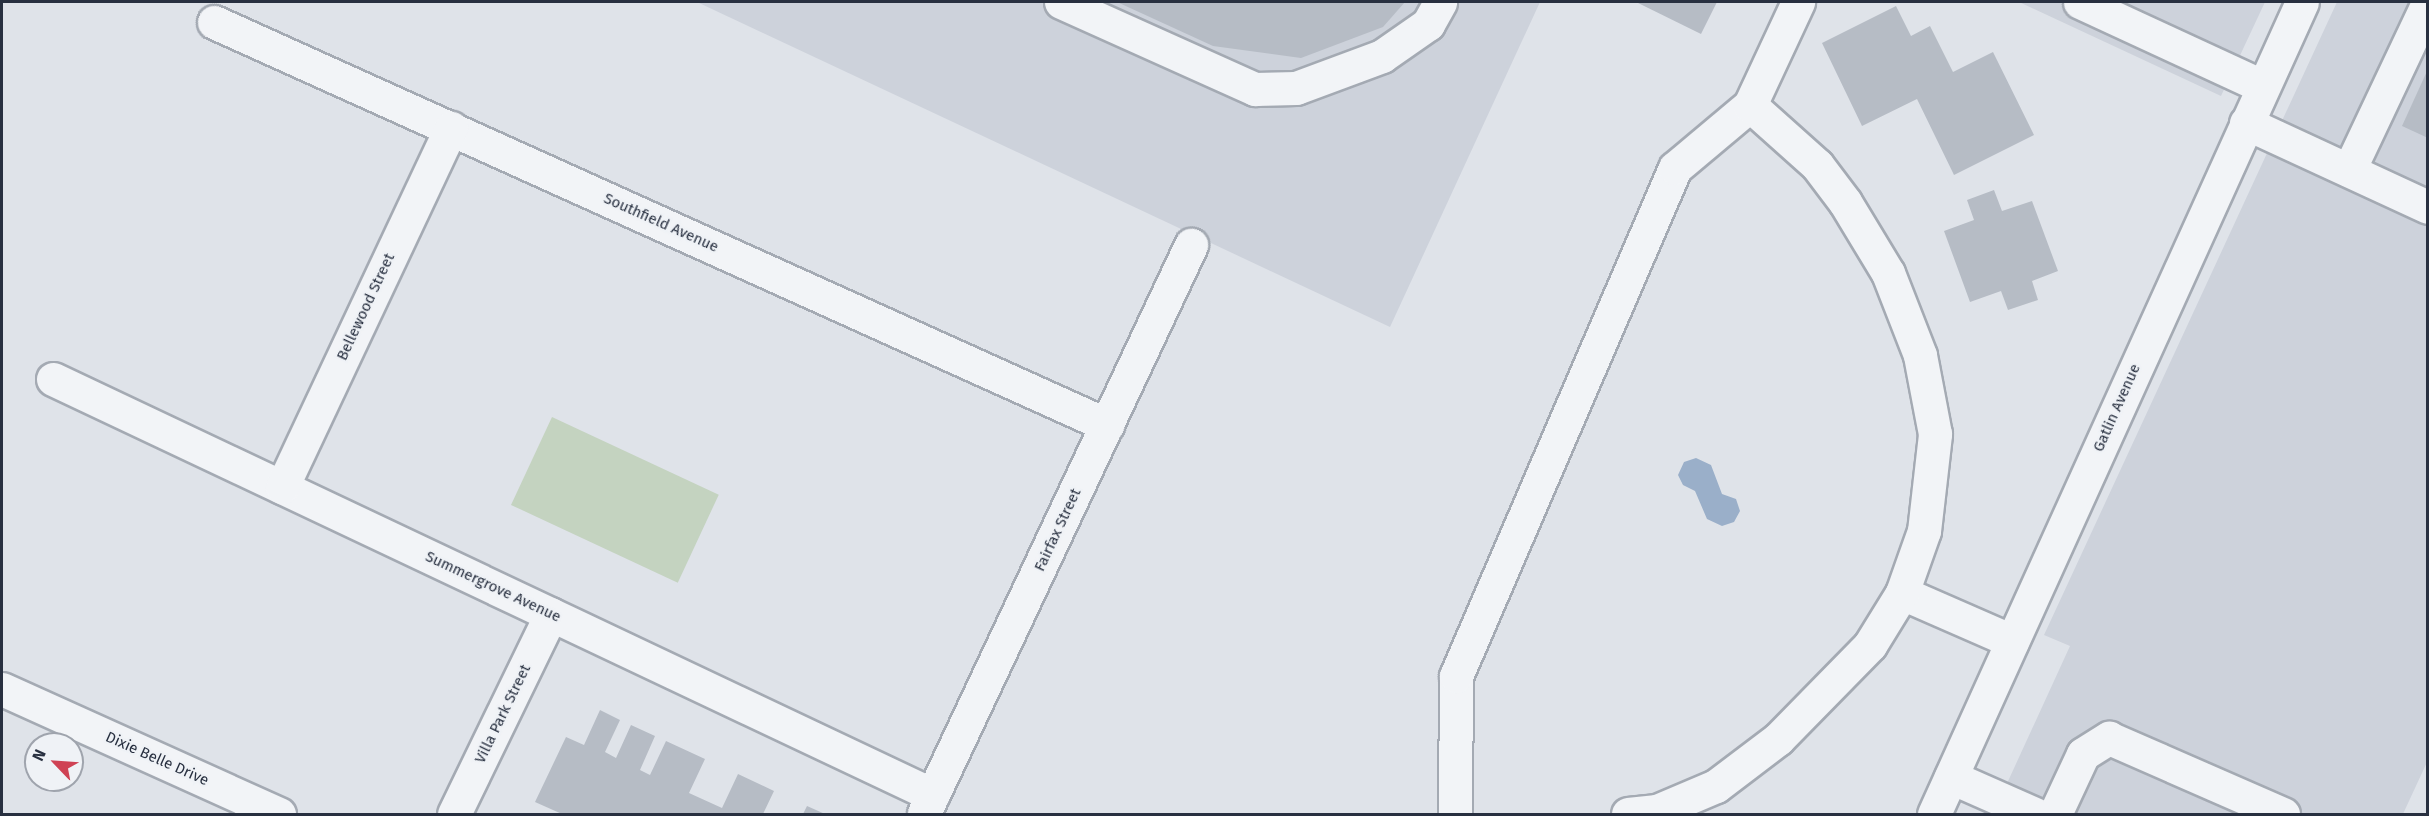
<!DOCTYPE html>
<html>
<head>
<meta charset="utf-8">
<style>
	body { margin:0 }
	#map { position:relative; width:2429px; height:816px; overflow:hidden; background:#dfe3e9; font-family:"Fira Sans",sans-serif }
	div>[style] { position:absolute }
	.built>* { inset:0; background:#cdd2db }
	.green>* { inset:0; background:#c4d3c0; transform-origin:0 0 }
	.water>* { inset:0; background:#9aafc9 }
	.building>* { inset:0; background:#b6bcc5 }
	.roads { filter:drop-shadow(2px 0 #a4aab3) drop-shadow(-2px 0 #a4aab3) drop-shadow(0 2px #a4aab3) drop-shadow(0 -2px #a4aab3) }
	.minor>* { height:33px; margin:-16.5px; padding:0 16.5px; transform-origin:16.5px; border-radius:16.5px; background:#f2f4f7 }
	span { translate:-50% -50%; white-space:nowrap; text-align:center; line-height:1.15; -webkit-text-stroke:4.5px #eff2f6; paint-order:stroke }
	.street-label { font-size:15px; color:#283040 }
	.frame { position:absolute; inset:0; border:3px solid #283040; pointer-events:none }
	.north { position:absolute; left:24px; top:732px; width:60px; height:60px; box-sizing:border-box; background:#eff2f6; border:2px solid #9fa4ad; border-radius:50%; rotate:295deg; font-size:16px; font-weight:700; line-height:24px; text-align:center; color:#283040 }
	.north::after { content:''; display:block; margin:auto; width:21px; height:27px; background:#cf4254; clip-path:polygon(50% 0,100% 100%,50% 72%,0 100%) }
</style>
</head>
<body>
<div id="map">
	<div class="built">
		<div style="clip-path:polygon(697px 2px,1540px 2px,1390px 327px)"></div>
		<div style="clip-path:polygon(2019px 2px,2265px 2px,2221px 96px)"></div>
		<div style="clip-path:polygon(2337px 2px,2427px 2px,2428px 760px,2403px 814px,1993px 814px,2070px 646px,2044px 635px)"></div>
	</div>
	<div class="green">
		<div style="left:552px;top:417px;width:184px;height:97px;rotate:25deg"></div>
	</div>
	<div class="water">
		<div style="clip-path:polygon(1696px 458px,1711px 465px,1722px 494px,1736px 499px,1740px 511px,1734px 522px,1722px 526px,1707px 519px,1695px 491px,1683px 485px,1678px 475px,1684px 462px)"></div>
	</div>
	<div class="building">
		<div style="clip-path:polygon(1117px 2px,1405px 2px,1383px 27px,1301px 58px,1213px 46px)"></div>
		<div style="clip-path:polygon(1636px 2px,1717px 2px,1701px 34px)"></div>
		<div style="clip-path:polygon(1896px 6px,1911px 36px,1930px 26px,1953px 72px,1993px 52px,2034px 135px,1954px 175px,1917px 99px,1862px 126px,1822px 43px)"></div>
		<div style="clip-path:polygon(2428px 69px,2428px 138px,2402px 126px)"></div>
		<div style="clip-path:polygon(1994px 190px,2002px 211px,2032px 201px,2058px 271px,2032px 281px,2038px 300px,2008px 310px,2001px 291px,1970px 302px,1944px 231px,1974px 220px,1967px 200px)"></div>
		<div style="clip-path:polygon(600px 710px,620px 720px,605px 752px,616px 758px,631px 725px,655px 736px,640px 770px,650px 775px,666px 741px,705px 759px,689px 793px,722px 808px,738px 774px,774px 791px,763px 814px,562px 814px,535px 802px,566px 737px,584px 745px)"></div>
		<div style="clip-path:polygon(807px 806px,825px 814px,803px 814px)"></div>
	</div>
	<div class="roads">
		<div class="minor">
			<div style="left:1061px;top:2px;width:213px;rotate:24.2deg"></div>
			<div style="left:1255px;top:89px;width:41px;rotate:-1.4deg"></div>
			<div style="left:1296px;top:88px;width:92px;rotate:-20.4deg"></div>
			<div style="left:1382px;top:56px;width:56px;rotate:-34.8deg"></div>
			<div style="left:1428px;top:24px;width:25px;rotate:-61deg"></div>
			<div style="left:2080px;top:2px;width:200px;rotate:24.8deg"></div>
			<div style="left:214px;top:22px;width:980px;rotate:24.29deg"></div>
			<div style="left:2246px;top:123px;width:200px;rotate:24.8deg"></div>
			<div style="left:2349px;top:170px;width:185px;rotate:-64.7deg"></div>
			<div style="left:53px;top:379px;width:973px;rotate:25.3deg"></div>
			<div style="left:282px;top:487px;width:397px;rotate:-64.8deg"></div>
			<div style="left:1902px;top:593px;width:120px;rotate:23.6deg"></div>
			<div style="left:2px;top:689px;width:304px;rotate:24.3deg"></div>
			<div style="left:1951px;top:777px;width:92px;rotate:23.8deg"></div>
			<div style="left:924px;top:813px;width:628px;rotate:-64.82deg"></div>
			<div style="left:454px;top:814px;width:222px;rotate:-64.1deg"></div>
			<div style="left:1455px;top:814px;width:138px;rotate:-89.6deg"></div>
			<div style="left:1456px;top:676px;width:553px;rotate:-66.68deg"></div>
			<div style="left:1675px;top:168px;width:98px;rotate:-40deg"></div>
			<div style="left:1628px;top:814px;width:29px;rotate:-6deg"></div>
			<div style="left:1657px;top:811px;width:64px;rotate:-23deg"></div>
			<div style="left:1716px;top:786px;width:78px;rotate:-37.2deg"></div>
			<div style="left:1778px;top:739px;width:132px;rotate:-45.6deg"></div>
			<div style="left:1870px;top:645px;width:61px;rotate:-58.4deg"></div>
			<div style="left:1902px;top:593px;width:66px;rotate:-70.5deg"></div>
			<div style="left:1924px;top:531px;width:98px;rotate:-83.5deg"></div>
			<div style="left:1935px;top:434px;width:80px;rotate:-100.8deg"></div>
			<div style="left:1920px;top:355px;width:88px;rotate:-111.3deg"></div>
			<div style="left:1888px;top:273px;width:83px;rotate:-121.2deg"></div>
			<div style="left:1845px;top:202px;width:46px;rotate:-127.1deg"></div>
			<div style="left:1817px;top:165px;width:90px;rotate:-138.2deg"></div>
			<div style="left:1750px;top:105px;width:114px;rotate:-65deg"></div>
			<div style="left:1934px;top:814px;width:891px;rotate:-65.62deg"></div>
			<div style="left:2055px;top:814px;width:66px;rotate:-65deg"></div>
			<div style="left:2083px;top:754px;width:31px;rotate:-32deg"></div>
			<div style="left:2109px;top:738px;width:190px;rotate:23.6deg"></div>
		</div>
	</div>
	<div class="street-label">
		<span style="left:661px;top:223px;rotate:24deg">Southfield Avenue</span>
		<span style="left:366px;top:307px;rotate:-65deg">Bellewood Street</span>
		<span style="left:2117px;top:408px;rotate:-66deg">Gatlin Avenue</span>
		<span style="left:1058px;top:530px;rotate:-65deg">Fairfax Street</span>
		<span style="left:493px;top:587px;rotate:25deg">Summergrove Avenue</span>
		<span style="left:503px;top:714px;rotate:-64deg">Villa Park Street</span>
		<span style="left:157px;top:759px;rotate:24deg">Dixie Belle Drive</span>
	</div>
	<div class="frame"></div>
	<div class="north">N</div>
</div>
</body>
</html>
